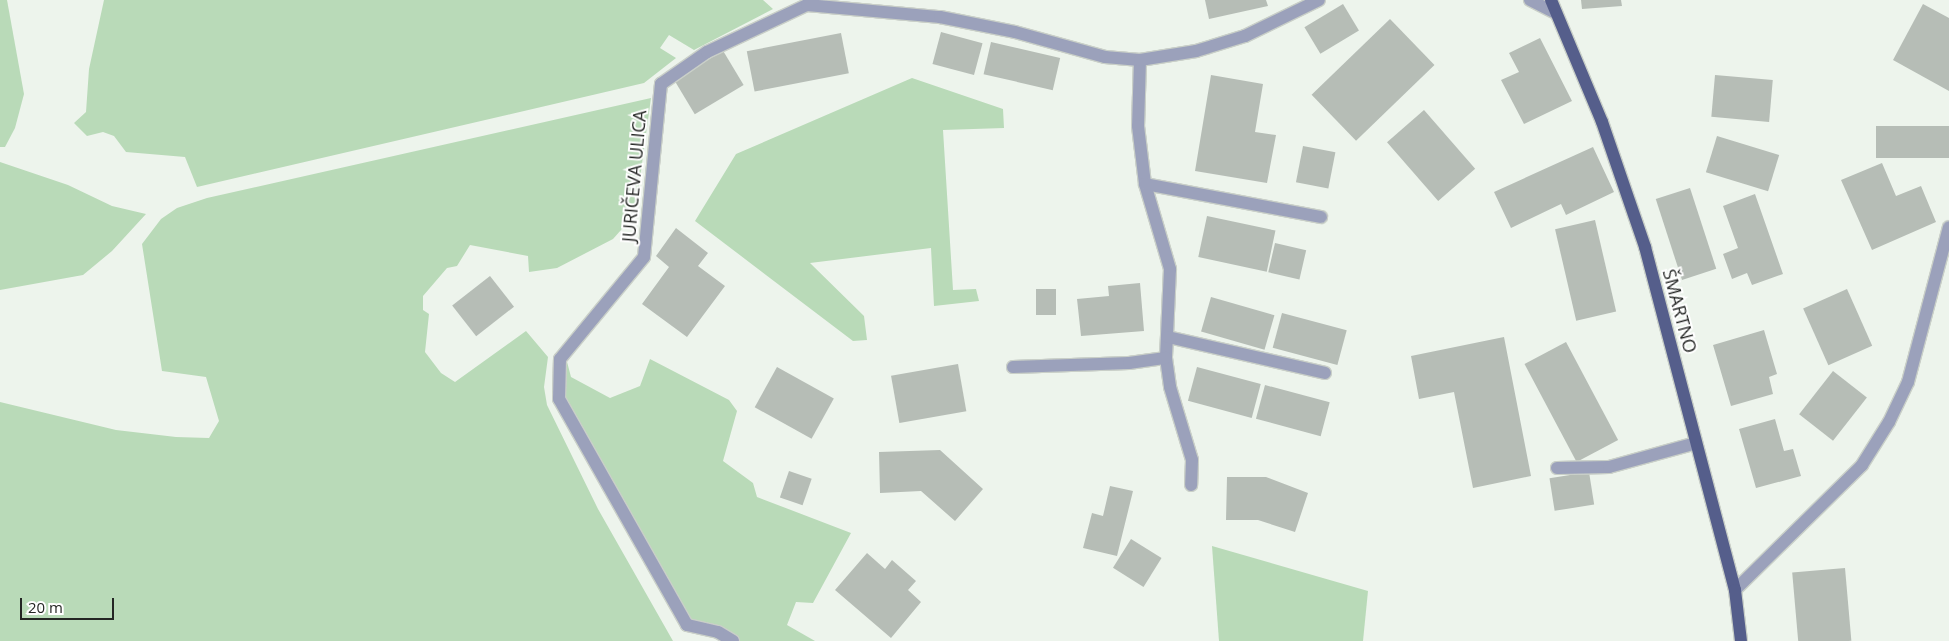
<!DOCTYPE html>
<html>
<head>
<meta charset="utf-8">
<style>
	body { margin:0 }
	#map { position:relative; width:1949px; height:641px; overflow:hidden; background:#edf4ec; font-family:"Open Sans",sans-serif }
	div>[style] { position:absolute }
	.green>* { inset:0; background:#b9dab8 }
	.building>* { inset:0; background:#b6bdb6; transform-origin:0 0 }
	.roads { filter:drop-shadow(1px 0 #c9cfc8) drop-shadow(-1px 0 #c9cfc8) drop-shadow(0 1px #c9cfc8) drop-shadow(0 -1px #c9cfc8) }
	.minor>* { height:12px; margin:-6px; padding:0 6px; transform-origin:6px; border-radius:6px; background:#9ba1bb }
	.major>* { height:12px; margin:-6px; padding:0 6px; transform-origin:6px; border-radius:6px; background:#555e8b }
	span { translate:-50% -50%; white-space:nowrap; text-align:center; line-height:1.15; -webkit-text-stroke:4px #fff; paint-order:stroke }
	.street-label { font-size:18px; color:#242624 }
	.scale { position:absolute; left:20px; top:598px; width:94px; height:22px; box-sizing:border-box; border:2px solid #242624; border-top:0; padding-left:6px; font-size:15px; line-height:18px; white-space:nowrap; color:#242624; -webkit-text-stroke:4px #fff; paint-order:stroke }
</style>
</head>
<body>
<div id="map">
	<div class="green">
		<div style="clip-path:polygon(0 0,7px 0,24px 94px,15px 128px,5px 147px,0 147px)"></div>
		<div style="clip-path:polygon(104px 0,763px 0,773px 9px,694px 50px,669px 35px,660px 48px,676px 58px,644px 83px,197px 187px,185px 157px,126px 152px,114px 136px,103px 132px,87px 136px,74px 123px,86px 112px,89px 69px)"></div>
		<div style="clip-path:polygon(912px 78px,1003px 109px,1004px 128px,943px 130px,953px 290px,976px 289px,979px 301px,934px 306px,931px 248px,810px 263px,864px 316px,867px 340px,853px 341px,695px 221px,736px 154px)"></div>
		<div style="clip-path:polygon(651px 98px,637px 200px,629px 221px,613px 239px,557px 268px,529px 272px,528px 256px,470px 245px,457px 266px,447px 268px,423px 296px,423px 310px,429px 314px,425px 352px,441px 373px,455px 382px,526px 331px,548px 357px,544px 387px,547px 405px,598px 509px,673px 641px,0 641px,0 402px,116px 430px,176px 437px,209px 438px,219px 421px,206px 377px,162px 371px,142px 244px,161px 219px,177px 208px,207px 198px)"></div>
		<div style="clip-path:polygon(0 162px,68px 185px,112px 206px,146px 214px,112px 251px,83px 275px,0 290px)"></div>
		<div style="clip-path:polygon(565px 354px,571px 377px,610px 398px,640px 386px,650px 359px,729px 400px,737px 411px,723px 461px,753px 483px,757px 497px,851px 533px,813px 603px,796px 602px,787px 625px,815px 641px,731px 641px,674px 611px,648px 569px,568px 421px,557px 393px)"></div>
		<div style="clip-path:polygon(1212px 546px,1368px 591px,1363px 641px,1219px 641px)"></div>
	</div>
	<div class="building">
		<div style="clip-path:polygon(1205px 0,1266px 0,1268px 6px,1209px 19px)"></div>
		<div style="clip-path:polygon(1581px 0,1621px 0,1622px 6px,1582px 9px)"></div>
		<div style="left:1343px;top:4px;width:31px;height:45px;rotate:59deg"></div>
		<div style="clip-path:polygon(1923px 4px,1949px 18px,1949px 91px,1893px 60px)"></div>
		<div style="left:1390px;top:19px;width:64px;height:109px;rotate:46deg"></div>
		<div style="left:941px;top:32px;width:43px;height:33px;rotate:15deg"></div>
		<div style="left:841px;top:33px;width:41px;height:96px;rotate:79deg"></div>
		<div style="clip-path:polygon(1540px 38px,1572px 101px,1524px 124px,1501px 80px,1519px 72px,1509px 53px)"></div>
		<div style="left:991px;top:42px;width:71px;height:33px;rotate:13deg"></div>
		<div style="left:722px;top:49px;width:42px;height:57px;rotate:59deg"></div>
		<div style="clip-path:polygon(1211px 75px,1263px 84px,1255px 132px,1276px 135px,1267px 183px,1195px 171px)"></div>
		<div style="left:1715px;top:75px;width:58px;height:42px;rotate:5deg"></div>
		<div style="left:1424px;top:110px;width:78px;height:49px;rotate:49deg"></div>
		<div style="left:1876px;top:126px;width:73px;height:32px"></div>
		<div style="left:1717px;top:136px;width:65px;height:38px;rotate:17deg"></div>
		<div style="left:1303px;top:146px;width:33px;height:37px;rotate:11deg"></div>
		<div style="clip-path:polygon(1593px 147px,1614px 192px,1566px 215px,1561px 204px,1511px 228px,1494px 192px)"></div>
		<div style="clip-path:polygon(1882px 163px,1896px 196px,1921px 186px,1936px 222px,1872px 250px,1841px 180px)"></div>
		<div style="left:1690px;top:188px;width:85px;height:36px;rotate:72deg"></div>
		<div style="clip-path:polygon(1755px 194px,1783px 274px,1752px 285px,1747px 273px,1732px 279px,1723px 254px,1738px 248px,1723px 206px)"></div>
		<div style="left:1207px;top:216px;width:70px;height:42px;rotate:12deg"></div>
		<div style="left:1595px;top:220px;width:94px;height:41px;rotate:77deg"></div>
		<div style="clip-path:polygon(676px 228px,708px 253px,698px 266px,725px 286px,687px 337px,642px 304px,669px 267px,656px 256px)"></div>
		<div style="left:1275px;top:243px;width:32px;height:30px;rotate:13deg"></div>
		<div style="left:490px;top:276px;width:39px;height:48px;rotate:52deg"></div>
		<div style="clip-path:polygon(1140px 283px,1144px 331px,1081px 336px,1077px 299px,1109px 296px,1108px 286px)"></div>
		<div style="left:1036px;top:289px;width:20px;height:26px"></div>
		<div style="left:1847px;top:289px;width:62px;height:48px;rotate:66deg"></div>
		<div style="left:1211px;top:297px;width:66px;height:36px;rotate:16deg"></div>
		<div style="left:1282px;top:313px;width:67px;height:36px;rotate:15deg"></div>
		<div style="clip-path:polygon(1764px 330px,1777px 374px,1769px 377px,1773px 394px,1731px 406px,1713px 345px)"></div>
		<div style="clip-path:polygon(1504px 337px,1531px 476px,1473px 488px,1454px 392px,1419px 399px,1411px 356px)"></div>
		<div style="left:1566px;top:342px;width:111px;height:47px;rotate:62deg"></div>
		<div style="left:958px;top:364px;width:48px;height:68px;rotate:80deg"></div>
		<div style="left:777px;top:367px;width:65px;height:46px;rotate:29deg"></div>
		<div style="left:1197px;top:367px;width:66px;height:35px;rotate:15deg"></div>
		<div style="left:1833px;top:371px;width:43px;height:55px;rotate:38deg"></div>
		<div style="left:1265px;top:385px;width:67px;height:35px;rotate:15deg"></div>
		<div style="clip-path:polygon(1775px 419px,1784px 451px,1793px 449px,1801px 476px,1756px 488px,1739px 429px)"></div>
		<div style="clip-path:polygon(940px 450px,983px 489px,955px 521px,921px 491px,880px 493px,879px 452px)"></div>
		<div style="left:789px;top:471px;width:24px;height:28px;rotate:19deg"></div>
		<div style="left:1589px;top:472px;width:33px;height:40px;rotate:81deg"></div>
		<div style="clip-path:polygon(1227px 477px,1266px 477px,1308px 493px,1295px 532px,1258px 520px,1226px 520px)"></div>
		<div style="clip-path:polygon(1110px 486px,1133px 491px,1117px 556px,1083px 548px,1092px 513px,1103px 516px)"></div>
		<div style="left:1131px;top:539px;width:36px;height:34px;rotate:32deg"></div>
		<div style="clip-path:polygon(867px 553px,885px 569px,892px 560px,916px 581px,908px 590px,921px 602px,891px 638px,835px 590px)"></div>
		<div style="left:1845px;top:568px;width:73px;height:53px;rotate:85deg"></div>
	</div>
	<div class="roads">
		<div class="minor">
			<div style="left:1530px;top:0;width:27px;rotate:27deg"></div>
			<div style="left:1140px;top:60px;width:66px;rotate:91.7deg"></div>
			<div style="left:1138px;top:126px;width:58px;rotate:83.1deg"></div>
			<div style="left:1145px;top:184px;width:89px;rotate:73.6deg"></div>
			<div style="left:1170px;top:269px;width:89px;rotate:92.6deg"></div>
			<div style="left:1166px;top:358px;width:29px;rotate:82deg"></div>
			<div style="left:1170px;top:387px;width:76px;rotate:73.2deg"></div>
			<div style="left:1192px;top:460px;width:25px;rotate:92deg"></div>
			<div style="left:1145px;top:184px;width:179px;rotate:10.6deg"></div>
			<div style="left:1168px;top:337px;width:161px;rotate:12.9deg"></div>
			<div style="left:1013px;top:367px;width:116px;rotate:-2deg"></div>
			<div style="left:1129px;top:363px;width:37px;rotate:-8deg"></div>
			<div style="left:1557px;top:468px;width:52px;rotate:-1.1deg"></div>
			<div style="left:1609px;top:467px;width:90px;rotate:-15.4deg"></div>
			<div style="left:1735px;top:590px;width:178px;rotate:-44.5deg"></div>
			<div style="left:1862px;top:465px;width:51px;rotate:-57.9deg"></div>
			<div style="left:1889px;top:422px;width:44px;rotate:-64.6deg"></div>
			<div style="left:1908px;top:382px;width:160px;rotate:-75.2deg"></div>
			<div style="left:733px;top:641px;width:17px;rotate:-149deg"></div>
			<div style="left:718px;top:632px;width:32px;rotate:-167deg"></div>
			<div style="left:687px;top:625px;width:260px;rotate:-119.5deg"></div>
			<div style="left:559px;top:399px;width:40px;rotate:-88.6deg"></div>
			<div style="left:560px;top:359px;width:132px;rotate:-50.5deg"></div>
			<div style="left:644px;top:257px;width:174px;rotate:-84.4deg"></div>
			<div style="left:661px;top:84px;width:56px;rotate:-34.8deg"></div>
			<div style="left:707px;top:52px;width:110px;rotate:-25.2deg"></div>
			<div style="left:807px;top:5px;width:134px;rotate:5.2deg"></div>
			<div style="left:940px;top:17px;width:76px;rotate:11.3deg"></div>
			<div style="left:1015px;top:32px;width:93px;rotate:15.5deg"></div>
			<div style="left:1105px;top:57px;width:35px;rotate:5deg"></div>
			<div style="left:1140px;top:60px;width:57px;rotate:-9.1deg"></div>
			<div style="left:1196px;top:51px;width:51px;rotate:-17deg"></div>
			<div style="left:1245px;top:36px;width:82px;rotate:-25.9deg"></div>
		</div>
		<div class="major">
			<div style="left:1551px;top:0;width:132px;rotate:67.3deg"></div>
			<div style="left:1602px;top:122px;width:132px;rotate:71deg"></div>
			<div style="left:1645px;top:247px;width:355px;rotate:75.3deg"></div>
			<div style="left:1735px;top:590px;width:51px;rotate:83.3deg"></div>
		</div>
	</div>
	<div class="street-label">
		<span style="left:634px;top:176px;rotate:-85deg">JURIČEVA ULICA</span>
		<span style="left:1680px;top:311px;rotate:75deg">ŠMARTNO</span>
	</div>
	<div class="scale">20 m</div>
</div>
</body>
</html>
